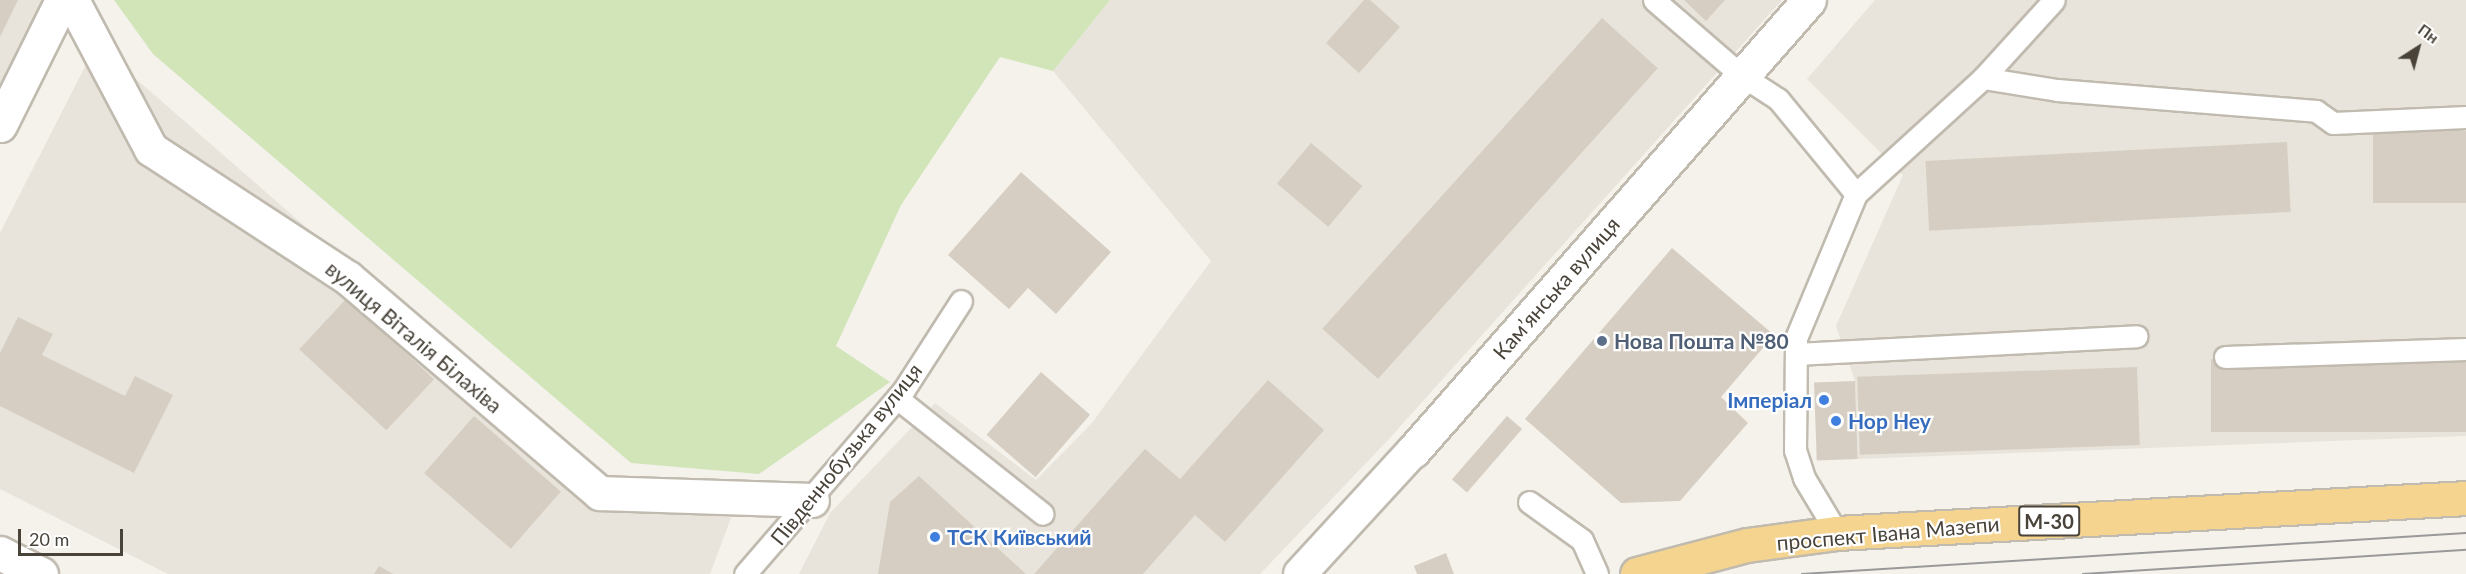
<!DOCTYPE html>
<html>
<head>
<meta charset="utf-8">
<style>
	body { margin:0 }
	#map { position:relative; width:2466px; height:574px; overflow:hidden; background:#f5f2ec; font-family:Lato,sans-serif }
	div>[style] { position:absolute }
	.residential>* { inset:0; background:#e8e4db }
	.green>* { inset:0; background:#d1e5b9 }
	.building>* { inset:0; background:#d6cec2; transform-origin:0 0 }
	.roads { filter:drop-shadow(2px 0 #c0baaf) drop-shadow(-2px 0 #c0baaf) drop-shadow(0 2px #c0baaf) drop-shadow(0 -2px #c0baaf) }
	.service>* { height:21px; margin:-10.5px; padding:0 10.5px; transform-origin:10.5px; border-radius:10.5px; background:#fff }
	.pedestrian>* { height:32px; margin:-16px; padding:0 16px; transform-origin:16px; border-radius:16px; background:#fff }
	.minor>* { height:33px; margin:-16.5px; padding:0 16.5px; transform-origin:16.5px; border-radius:16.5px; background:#fff }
	.tertiary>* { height:33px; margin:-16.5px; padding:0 16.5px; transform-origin:16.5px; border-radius:16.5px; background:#fff }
	.trunk>* { height:33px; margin:-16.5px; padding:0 16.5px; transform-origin:16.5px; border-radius:16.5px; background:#f4d48e }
	.tram>* { height:1.5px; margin:-0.75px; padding:0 0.75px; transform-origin:0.75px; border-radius:0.75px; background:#999 }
	.dots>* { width:16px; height:16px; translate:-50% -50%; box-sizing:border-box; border:3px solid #fff; border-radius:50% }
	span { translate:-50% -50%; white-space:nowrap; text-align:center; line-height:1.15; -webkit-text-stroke:4.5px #fff; paint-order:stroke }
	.shield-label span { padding:2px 4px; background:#fff; border:2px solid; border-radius:4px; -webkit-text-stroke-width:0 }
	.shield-label { font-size:20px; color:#49433a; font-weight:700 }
	.street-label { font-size:21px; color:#49433a }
	.service-label { font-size:21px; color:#4e5e75; font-weight:700 }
	.left { translate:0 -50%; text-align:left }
	.shop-label { font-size:21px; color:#366cbe; font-weight:700 }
	.right { translate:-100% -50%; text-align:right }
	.north { position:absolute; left:2388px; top:18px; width:60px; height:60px; -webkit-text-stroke:4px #fff; paint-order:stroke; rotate:36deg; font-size:16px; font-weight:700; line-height:24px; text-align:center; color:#49433a }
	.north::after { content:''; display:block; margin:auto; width:21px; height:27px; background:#49433a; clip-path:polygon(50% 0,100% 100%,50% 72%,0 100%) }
	.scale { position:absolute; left:18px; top:529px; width:105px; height:27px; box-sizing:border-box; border:3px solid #49433a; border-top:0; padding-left:8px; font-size:18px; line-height:21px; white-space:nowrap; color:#49433a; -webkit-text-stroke:4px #fff; paint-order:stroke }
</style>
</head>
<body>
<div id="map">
	<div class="residential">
		<div style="clip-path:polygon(0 0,47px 0,0 97px)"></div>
		<div style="clip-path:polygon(1110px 0,1782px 0,1389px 439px,1260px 574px,799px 574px,830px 513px,935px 403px,1036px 480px,1091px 424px,1211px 261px,1053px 71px)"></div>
		<div style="clip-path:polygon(1875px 0,2466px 0,2466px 436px,1858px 459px,1855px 381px,1836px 326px,1903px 175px,1807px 79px)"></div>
		<div style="clip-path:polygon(93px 51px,135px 78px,607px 490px,731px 518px,710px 574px,168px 574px,0 489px,0 233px)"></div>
	</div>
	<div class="green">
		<div style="clip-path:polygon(114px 0,1110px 0,1053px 71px,1000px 57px,901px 205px,836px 346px,890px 382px,759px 474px,631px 463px,153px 54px)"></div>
	</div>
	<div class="building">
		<div style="clip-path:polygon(0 0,18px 0,0 37px)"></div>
		<div style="clip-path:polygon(1364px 0,1370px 0,1400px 27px,1359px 73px,1326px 43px)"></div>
		<div style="clip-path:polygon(1684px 0,1725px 0,1706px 21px)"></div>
		<div style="left:1602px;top:18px;width:75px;height:418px;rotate:42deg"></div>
		<div style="left:2466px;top:131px;width:72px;height:93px;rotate:90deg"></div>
		<div style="left:2287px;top:142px;width:70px;height:362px;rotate:87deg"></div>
		<div style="left:1311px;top:143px;width:67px;height:53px;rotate:40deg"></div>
		<div style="clip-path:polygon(1021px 172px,1111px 252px,1056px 314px,1028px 288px,1009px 309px,948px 255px)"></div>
		<div style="clip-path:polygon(1672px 248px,1774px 335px,1721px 397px,1748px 423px,1680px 501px,1621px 503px,1525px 419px)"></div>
		<div style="left:347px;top:298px;width:119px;height:70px;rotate:43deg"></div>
		<div style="clip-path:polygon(18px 317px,53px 334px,42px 355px,125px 396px,135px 376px,173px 395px,134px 473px,0 406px,0 353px)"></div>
		<div style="left:2466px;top:359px;width:73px;height:255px;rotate:90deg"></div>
		<div style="left:2137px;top:367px;width:78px;height:280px;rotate:88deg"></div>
		<div style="left:1041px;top:372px;width:65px;height:83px;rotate:41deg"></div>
		<div style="clip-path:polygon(1268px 380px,1324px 430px,1225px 542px,1195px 515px,1143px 574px,1034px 574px,1145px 449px,1180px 479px)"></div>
		<div style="left:1855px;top:381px;width:78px;height:41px;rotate:88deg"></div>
		<div style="left:474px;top:416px;width:115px;height:76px;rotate:41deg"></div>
		<div style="left:1507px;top:416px;width:20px;height:84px;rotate:41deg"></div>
		<div style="clip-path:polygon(919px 476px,1026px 574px,878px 574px,890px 502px)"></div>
		<div style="clip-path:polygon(1446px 553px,1454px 574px,1417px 574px,1414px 566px)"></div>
		<div style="clip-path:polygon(379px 566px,393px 574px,374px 574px)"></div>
	</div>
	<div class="roads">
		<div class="service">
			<div style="left:1654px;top:0;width:115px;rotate:40.8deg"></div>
			<div style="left:1741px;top:75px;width:44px;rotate:33deg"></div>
			<div style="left:1778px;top:99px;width:123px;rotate:50.6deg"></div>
			<div style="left:1856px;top:194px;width:156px;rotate:112.6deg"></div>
			<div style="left:1796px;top:338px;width:112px;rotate:90.5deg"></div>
			<div style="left:1795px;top:450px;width:29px;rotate:72deg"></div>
			<div style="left:1804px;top:478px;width:64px;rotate:59deg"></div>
			<div style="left:1983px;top:78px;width:75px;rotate:9.2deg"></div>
			<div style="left:2057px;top:90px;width:260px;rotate:4.6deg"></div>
			<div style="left:2316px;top:111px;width:21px;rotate:35deg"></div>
			<div style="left:2333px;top:123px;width:133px;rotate:-2.6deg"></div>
			<div style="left:1856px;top:194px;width:172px;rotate:-42.4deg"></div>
			<div style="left:1983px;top:78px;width:105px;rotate:-47.7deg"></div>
			<div style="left:1796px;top:354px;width:341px;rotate:-3deg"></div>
			<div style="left:2225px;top:357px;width:241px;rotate:-1.9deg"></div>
			<div style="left:897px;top:398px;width:186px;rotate:38.5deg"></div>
			<div style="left:1529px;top:502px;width:65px;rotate:35.6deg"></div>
			<div style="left:1582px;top:540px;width:37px;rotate:66deg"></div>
			<div style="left:745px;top:574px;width:242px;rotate:-49.2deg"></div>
			<div style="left:903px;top:391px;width:107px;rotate:-57.2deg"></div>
		</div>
		<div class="pedestrian">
			<div style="left:1300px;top:574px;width:167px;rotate:-47.4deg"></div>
		</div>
		<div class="minor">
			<div style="left:72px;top:0;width:169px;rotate:62.1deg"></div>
			<div style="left:151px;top:149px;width:235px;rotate:33.2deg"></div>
			<div style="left:348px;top:278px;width:331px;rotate:40.5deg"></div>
			<div style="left:600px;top:493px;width:212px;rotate:1.9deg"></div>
			<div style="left:0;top:125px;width:140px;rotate:-63.6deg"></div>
			<div style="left:1413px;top:451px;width:600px;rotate:-48.72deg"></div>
		</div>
		<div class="tertiary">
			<div style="left:0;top:553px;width:46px;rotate:27.1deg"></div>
		</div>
		<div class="trunk">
			<div style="left:1637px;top:574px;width:114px;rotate:-14.8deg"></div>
			<div style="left:1747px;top:545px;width:91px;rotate:-7.6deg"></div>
			<div style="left:1837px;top:533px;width:630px;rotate:-3.18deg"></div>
		</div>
	</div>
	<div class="tram">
		<div style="left:1802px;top:574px;width:665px;rotate:-3.53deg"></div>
		<div style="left:2083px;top:574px;width:384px;rotate:-3.6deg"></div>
	</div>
	<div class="dots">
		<div style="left:1602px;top:341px;background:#5c6f8a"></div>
		<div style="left:1824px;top:400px;background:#3f7fe0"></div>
		<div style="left:1836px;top:421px;background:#3f7fe0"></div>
		<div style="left:935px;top:537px;background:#3f7fe0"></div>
	</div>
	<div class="shield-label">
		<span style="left:2049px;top:521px">М-30</span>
	</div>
	<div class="street-label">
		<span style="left:1556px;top:288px;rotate:-49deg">Камʼянська вулиця</span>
		<span style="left:414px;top:337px;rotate:40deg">вулиця Віталія Білахіва</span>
		<span style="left:846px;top:454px;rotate:-51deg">Південнобузька вулиця</span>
		<span style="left:1888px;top:533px;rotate:-5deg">проспект Івана Мазепи</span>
	</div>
	<div class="service-label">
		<span class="left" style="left:1614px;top:341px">Нова Пошта №80</span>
	</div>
	<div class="shop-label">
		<span class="right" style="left:1812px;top:400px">Імперіал</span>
		<span class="left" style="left:1848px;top:421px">Hop Hey</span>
		<span class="left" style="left:947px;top:537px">ТСК Київський</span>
	</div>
	<div class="north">Пн</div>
	<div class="scale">20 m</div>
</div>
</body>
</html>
